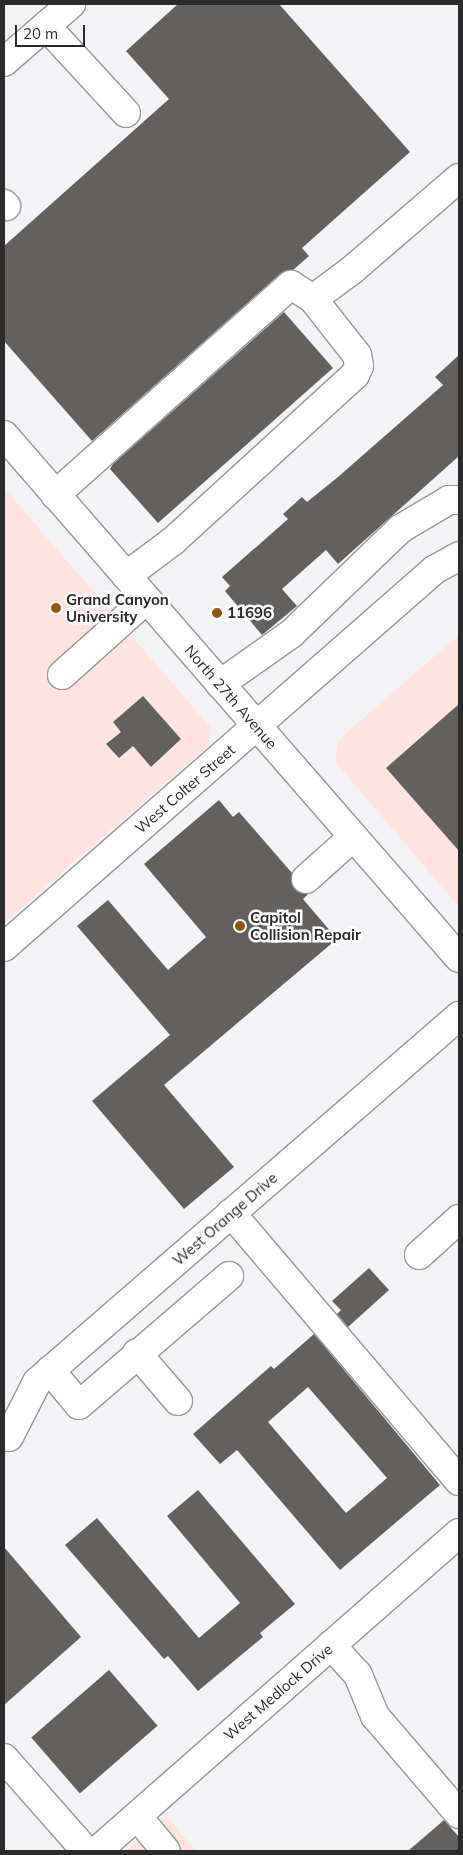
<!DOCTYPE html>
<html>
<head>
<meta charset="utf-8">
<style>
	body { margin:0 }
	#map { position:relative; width:463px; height:1855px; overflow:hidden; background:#f3f3f5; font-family:Mulish,sans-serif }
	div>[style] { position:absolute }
	.education>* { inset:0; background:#fee3e0 }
	.building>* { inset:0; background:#636160; transform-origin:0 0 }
	.roads { filter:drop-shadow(1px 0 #98989a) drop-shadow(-1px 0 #98989a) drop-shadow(0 1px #98989a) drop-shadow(0 -1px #98989a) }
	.minor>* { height:28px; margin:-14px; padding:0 14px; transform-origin:14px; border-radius:14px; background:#fff }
	.major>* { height:28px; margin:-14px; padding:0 14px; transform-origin:14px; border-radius:14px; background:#fff }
	.dots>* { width:14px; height:14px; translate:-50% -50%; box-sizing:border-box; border:2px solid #fff; border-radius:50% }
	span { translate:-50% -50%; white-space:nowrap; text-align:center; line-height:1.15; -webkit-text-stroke:5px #fff; paint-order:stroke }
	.poi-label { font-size:15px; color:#2b2b2c; font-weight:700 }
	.left { translate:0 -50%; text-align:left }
	.street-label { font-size:15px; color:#2b2b2c }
	.frame { position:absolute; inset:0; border:5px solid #2b2b2c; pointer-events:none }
	.scale { position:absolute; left:15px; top:25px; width:70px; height:22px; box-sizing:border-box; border:2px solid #2b2b2c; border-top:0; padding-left:6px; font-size:15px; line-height:18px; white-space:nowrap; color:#2b2b2c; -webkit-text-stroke:4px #fff; paint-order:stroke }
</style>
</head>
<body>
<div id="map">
	<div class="education">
		<div style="clip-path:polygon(4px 488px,211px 728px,208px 746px,4px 923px)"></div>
		<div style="clip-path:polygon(459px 635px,459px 907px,336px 763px,337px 744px,344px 735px)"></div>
		<div style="clip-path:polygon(166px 1816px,196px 1851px,125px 1851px)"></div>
	</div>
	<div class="building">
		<div style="clip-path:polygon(178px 4px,279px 4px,410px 152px,302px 248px,309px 256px,293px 270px,281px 273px,92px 441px,4px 341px,4px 246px,169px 99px,126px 51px)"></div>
		<div style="clip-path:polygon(284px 312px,333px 368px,158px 523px,110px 469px,113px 464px)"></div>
		<div style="clip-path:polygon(459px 355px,459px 456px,338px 564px,326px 550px,282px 589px,297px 606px,262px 635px,225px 591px,230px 586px,222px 577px,288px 519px,283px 514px,302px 497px,307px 502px,338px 477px,443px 385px,435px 377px)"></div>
		<div style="clip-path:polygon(143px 696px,181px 739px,151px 767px,133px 746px,119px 758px,106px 744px,121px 732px,113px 722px)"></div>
		<div style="clip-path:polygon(459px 704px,459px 851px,386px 768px)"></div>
		<div style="clip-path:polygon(219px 800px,233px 817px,239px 812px,292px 873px,294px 889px,308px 894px,303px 899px,337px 939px,164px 1085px,234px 1167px,184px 1209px,92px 1101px,170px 1035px,77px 926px,108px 900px,168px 970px,206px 937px,144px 864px)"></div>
		<div style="clip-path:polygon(369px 1268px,389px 1290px,348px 1327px,337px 1314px,341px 1310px,332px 1301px)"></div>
		<div style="clip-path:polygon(evenodd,314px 1334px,440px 1485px,340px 1570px,237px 1450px,220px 1464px,193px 1434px,271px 1366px,274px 1369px,314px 1334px,308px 1387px,387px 1478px,346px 1513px,268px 1422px,308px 1387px)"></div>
		<div style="clip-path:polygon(198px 1490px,295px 1604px,260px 1633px,263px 1637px,198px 1691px,168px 1656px,164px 1659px,65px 1545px,97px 1518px,199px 1638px,240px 1603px,167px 1516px)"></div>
		<div style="clip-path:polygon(4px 1547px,81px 1637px,4px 1705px)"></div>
		<div style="left:109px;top:1670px;width:74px;height:103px;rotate:49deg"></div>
		<div style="clip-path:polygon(444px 1820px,459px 1837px,459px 1851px,408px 1851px)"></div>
	</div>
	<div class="roads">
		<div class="minor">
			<div style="left:46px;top:26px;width:118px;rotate:47.4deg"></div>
			<div style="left:4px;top:62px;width:89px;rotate:-40.9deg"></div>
			<div style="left:4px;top:204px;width:3px;rotate:45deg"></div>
			<div style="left:55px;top:495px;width:316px;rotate:-41.7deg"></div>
			<div style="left:291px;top:285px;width:26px;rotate:32deg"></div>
			<div style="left:313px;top:299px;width:49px;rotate:-36.6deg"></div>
			<div style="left:352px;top:270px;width:141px;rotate:-40.7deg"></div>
			<div style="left:126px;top:576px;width:59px;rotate:-36.7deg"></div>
			<div style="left:173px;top:541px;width:246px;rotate:-42.4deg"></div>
			<div style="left:355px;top:375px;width:10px;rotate:-66deg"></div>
			<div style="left:359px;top:366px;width:11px;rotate:-100deg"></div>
			<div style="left:357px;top:355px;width:71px;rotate:-128.2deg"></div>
			<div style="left:62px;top:675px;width:113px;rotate:-41.8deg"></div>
			<div style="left:220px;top:684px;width:87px;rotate:-35.2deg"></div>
			<div style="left:291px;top:634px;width:151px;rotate:-43.9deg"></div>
			<div style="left:400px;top:529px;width:57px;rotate:-30.6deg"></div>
			<div style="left:449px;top:500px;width:10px"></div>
			<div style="left:306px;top:879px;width:63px;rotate:-41.8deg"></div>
			<div style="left:4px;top:947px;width:572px;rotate:-41.24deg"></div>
			<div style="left:434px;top:570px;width:29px;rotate:-29deg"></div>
			<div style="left:231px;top:1213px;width:352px;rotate:49.6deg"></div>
			<div style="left:419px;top:1255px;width:54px;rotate:-42deg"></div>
			<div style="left:137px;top:1353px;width:63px;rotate:49.5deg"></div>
			<div style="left:50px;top:1370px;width:45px;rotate:50.4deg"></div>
			<div style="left:79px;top:1405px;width:198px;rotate:-40.7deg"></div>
			<div style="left:9px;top:1437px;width:62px;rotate:-63deg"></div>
			<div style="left:37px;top:1382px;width:559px;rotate:-40.94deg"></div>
			<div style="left:331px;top:1645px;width:40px;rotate:48deg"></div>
			<div style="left:358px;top:1675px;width:44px;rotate:67.5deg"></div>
			<div style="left:375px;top:1716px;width:129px;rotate:49.4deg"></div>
			<div style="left:4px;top:1758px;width:124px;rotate:48.6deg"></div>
			<div style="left:137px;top:1816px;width:45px;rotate:50.4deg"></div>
			<div style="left:97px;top:1851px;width:482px;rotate:-41.3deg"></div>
		</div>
		<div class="major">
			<div style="left:4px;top:435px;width:693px;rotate:48.98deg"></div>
		</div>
	</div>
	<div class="dots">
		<div style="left:56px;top:608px;background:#915812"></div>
		<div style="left:217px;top:613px;background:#915812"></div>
		<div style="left:240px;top:926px;background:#915812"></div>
	</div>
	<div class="poi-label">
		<span class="left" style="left:66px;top:608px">Grand Canyon<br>University</span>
		<span class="left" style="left:227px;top:613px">11696</span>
		<span class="left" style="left:250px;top:926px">Capitol<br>Collision Repair</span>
	</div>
	<div class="street-label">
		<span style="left:231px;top:697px;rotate:49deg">North 27th Avenue</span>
		<span style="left:185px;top:789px;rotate:-41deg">West Colter Street</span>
		<span style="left:225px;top:1219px;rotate:-41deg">West Orange Drive</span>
		<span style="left:278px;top:1692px;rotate:-41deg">West Medlock Drive</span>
	</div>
	<div class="frame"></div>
	<div class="scale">20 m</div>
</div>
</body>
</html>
